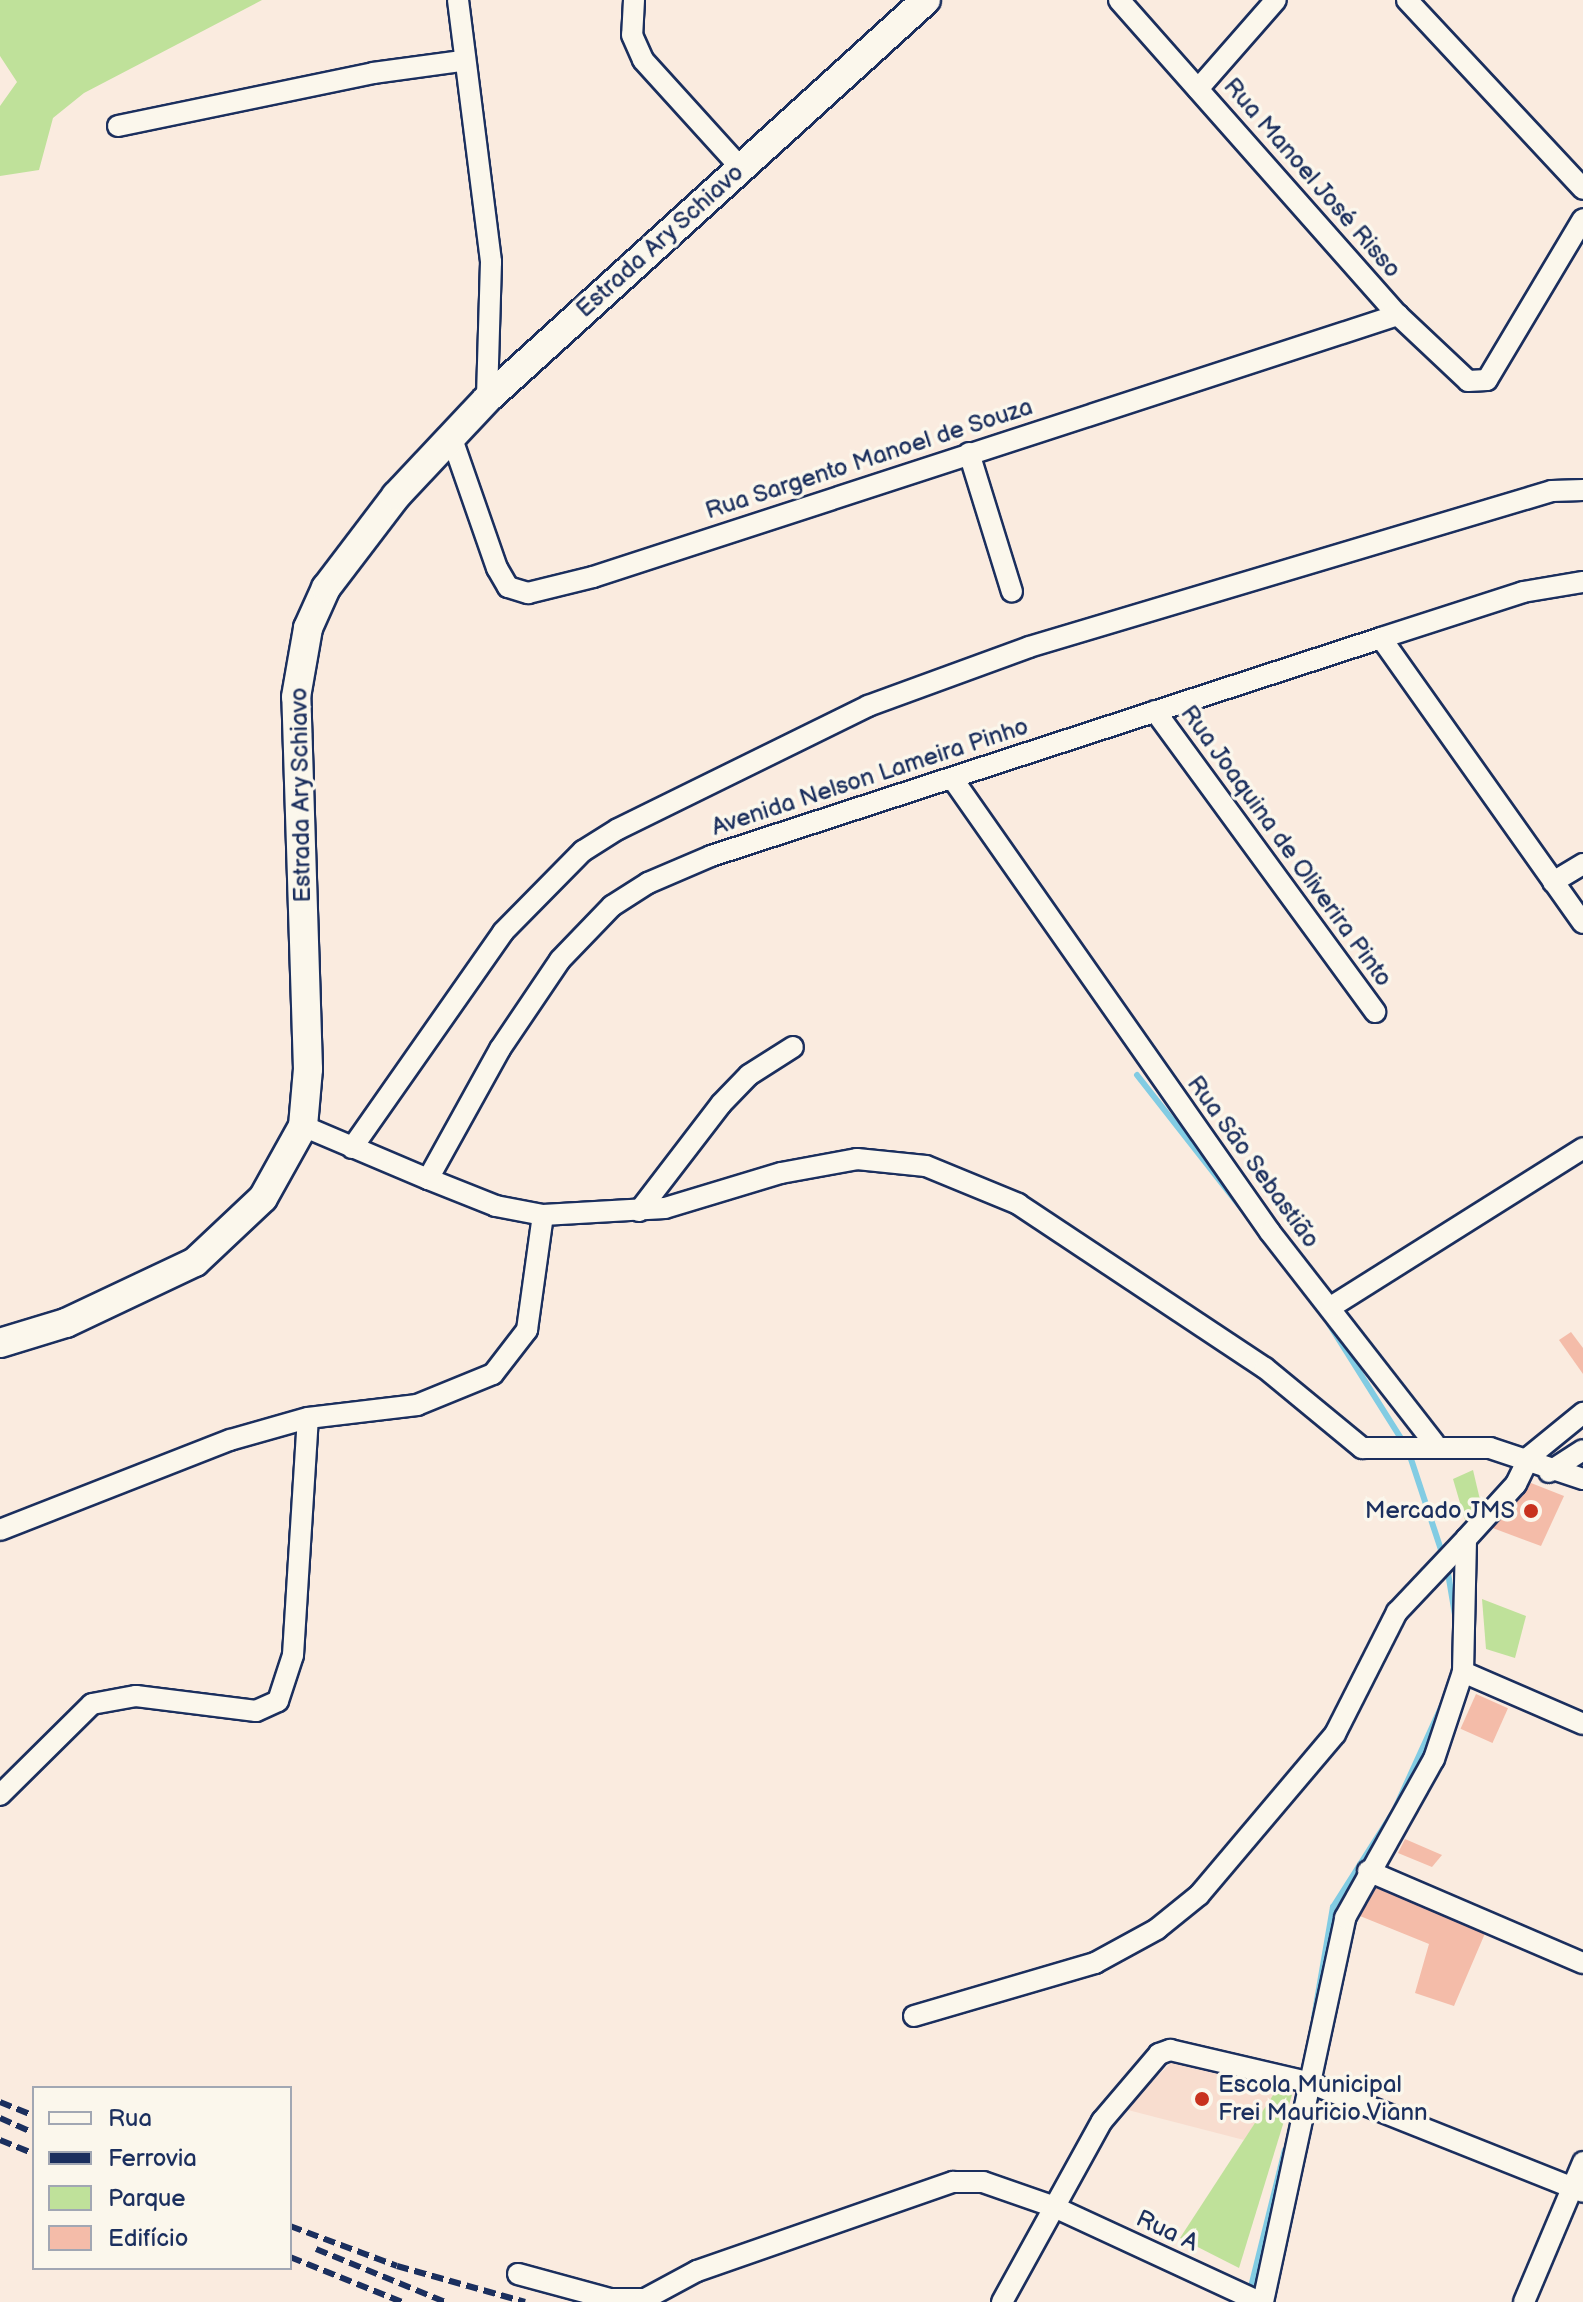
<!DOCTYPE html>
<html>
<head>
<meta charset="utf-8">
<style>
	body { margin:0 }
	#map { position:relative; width:1583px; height:2302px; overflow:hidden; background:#faebdf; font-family:"Balsamiq Sans",sans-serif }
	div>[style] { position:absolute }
	.built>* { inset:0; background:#f8ddcf }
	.green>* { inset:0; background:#bfe19a }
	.stream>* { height:6px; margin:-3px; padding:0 3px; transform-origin:3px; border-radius:3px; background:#82cce3 }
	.building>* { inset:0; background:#f4bca9; transform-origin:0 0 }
	.roads { filter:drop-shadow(2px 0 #1b2f5e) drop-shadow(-2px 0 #1b2f5e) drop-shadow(0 2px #1b2f5e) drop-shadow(0 -2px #1b2f5e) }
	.minor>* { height:20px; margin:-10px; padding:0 10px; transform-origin:10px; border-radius:10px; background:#fbf7ec }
	.secondary>* { height:28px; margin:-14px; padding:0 14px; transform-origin:14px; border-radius:14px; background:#fbf7ec }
	.rail>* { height:6px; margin-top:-3px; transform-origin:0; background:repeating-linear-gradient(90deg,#1b2f5e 0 12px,transparent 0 18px) }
	.dots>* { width:22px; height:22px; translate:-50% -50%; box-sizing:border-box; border:4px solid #fbf7ec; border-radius:50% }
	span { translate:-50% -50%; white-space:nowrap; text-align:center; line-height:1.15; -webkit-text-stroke:7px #fbf7ec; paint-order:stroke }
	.street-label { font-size:24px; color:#1b2f5e }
	.poi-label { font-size:24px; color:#1b2f5e }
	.right { translate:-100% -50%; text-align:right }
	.left { translate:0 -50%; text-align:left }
	.legend { position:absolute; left:32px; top:2086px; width:260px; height:184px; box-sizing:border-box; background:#fbf7ec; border:2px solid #a1a7b3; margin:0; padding:10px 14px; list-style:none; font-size:24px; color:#1b2f5e }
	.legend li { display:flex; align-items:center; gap:16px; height:40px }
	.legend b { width:40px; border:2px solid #a1a7b3 }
</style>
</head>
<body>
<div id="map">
	<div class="built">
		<div style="clip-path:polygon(1173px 2061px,1277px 2089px,1244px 2140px,1124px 2109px)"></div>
	</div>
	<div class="green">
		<div style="clip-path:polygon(0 0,262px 0,84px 93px,53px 118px,39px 170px,0 176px,0 106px,17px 82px,0 56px)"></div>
		<div style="clip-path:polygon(1473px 1470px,1481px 1504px,1465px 1520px,1453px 1479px)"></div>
		<div style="clip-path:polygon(1482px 1599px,1526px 1616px,1515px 1658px,1486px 1649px)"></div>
		<div style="clip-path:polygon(1277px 2089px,1292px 2095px,1239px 2268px,1180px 2238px)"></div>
	</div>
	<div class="stream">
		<div style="left:1137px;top:1075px;width:172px;rotate:51.9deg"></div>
		<div style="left:1329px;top:1324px;width:141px;rotate:57.8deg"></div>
		<div style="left:1409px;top:1453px;width:108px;rotate:71.7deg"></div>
		<div style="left:1447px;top:1567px;width:49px;rotate:80.5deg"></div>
		<div style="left:1314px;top:2018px;width:113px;rotate:-80.3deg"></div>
		<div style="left:1333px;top:1907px;width:114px;rotate:-57.6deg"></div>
		<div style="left:1394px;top:1811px;width:119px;rotate:-65.6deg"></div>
		<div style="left:1249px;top:2295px;width:149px;rotate:-76.1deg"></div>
	</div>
	<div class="building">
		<div style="clip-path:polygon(1571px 1332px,1583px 1348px,1583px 1374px,1559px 1340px)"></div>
		<div style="clip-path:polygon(1531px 1483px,1564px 1496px,1541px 1546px,1490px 1527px)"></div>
		<div style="left:1476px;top:1694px;width:35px;height:38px;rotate:24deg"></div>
		<div style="clip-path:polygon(1405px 1839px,1442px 1855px,1432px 1867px,1398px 1853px)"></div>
		<div style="clip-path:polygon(1376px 1888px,1486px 1931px,1454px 2006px,1415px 1993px,1429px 1944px,1360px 1916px)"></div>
	</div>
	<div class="roads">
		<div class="minor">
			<div style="left:458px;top:0;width:264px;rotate:82.8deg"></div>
			<div style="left:491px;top:262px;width:137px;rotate:91.7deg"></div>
			<div style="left:634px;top:0;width:35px;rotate:93deg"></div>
			<div style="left:632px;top:35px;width:27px;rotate:66deg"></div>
			<div style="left:643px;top:60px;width:146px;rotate:47.8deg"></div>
			<div style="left:1119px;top:0;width:421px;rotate:48.5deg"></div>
			<div style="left:1398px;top:315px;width:96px;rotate:43.3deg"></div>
			<div style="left:1468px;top:381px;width:19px;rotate:-3deg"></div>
			<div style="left:1487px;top:380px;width:187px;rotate:-59.2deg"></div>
			<div style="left:1407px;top:0;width:258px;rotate:47deg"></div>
			<div style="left:1198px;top:89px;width:118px;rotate:-48.8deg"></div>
			<div style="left:118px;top:126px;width:260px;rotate:-11.7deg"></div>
			<div style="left:373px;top:73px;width:90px;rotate:-7.7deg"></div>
			<div style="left:451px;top:436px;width:140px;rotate:70.8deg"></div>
			<div style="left:497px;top:568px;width:22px;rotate:60deg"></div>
			<div style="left:508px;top:587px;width:21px;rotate:17deg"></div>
			<div style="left:528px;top:593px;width:67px;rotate:-13.8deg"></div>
			<div style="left:593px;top:577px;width:847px;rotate:-18.03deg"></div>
			<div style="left:969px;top:453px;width:145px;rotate:72.8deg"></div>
			<div style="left:1381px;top:638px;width:349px;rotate:54.7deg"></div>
			<div style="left:1155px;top:711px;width:373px;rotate:53.8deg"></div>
			<div style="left:952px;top:778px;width:554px;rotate:54.99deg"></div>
			<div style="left:1270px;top:1232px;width:267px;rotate:52.1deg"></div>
			<div style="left:1553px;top:882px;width:35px;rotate:-31deg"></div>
			<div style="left:303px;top:1126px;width:136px;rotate:23deg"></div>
			<div style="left:352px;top:1148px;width:264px;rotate:-55deg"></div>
			<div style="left:503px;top:932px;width:114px;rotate:-45.4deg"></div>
			<div style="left:583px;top:851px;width:41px;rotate:-32.2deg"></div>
			<div style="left:618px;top:829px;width:279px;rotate:-26.2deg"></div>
			<div style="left:868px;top:706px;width:171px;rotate:-20.1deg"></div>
			<div style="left:1029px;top:647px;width:546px;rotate:-16.61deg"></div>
			<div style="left:1552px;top:491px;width:31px;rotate:-2deg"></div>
			<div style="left:639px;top:1211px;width:135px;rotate:-52.5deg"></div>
			<div style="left:721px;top:1104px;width:40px;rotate:-46deg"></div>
			<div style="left:749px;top:1075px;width:52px;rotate:-32.5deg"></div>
			<div style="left:543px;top:1215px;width:48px;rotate:-169.2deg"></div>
			<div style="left:496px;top:1206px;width:73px;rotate:-158.3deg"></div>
			<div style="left:428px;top:1179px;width:149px;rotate:-61deg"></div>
			<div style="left:500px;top:1049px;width:107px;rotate:-56deg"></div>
			<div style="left:560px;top:960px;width:75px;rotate:-46.1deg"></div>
			<div style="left:612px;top:906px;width:43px;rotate:-32.6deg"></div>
			<div style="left:648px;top:883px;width:69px;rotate:-23.2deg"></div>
			<div style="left:711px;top:856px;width:705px;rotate:-18.02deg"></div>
			<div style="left:1381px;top:638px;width:149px;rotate:-17.9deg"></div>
			<div style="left:1523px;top:592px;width:61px;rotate:-9.5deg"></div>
			<div style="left:1331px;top:1307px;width:298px;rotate:-32.2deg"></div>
			<div style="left:1549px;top:1472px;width:40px;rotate:-32.9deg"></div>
			<div style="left:0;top:1530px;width:247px;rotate:-21.4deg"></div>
			<div style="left:230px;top:1440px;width:81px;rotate:-15.8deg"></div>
			<div style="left:308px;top:1418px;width:110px;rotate:-6.8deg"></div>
			<div style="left:417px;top:1405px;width:82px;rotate:-22.2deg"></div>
			<div style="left:493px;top:1374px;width:56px;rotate:-52.3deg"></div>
			<div style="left:527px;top:1330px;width:116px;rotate:-82.1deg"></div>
			<div style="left:543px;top:1215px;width:122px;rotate:-3.3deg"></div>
			<div style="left:665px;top:1208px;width:121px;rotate:-16.8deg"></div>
			<div style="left:781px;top:1173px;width:77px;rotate:-10.4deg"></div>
			<div style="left:857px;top:1159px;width:69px;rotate:5.8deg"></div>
			<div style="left:926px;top:1166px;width:100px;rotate:22.4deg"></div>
			<div style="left:1018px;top:1204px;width:296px;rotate:33.6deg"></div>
			<div style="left:1265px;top:1368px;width:126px;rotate:39.5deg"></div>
			<div style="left:1362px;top:1448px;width:128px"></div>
			<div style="left:1490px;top:1448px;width:98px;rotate:18.4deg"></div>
			<div style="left:1463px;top:1672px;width:131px;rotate:23.4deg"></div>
			<div style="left:0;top:1795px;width:129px;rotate:-44.7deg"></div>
			<div style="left:92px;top:1704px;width:45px;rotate:-10.3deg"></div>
			<div style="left:136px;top:1696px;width:121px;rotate:7.1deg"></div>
			<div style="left:256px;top:1711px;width:24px;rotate:-24deg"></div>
			<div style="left:278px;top:1701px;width:48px;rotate:-71.9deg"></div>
			<div style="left:293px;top:1655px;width:237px;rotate:-86.4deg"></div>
			<div style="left:1368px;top:1871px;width:234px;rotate:23.2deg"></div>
			<div style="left:914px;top:2016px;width:189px;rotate:-16.3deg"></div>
			<div style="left:1095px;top:1963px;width:71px;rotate:-28.7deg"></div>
			<div style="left:1157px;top:1929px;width:54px;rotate:-39deg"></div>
			<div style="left:1199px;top:1895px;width:211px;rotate:-49.8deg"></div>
			<div style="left:1335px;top:1734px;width:137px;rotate:-63.1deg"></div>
			<div style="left:1397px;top:1612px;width:100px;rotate:-46.6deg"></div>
			<div style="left:518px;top:2274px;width:95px;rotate:15.2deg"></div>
			<div style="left:610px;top:2299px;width:35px"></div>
			<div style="left:645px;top:2299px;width:59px;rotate:-28.3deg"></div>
			<div style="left:697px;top:2271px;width:271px;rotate:-19.2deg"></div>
			<div style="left:953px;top:2182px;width:30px"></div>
			<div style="left:983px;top:2182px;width:73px;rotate:19.2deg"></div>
			<div style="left:1052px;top:2206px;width:229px;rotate:24.8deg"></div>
			<div style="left:1002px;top:2302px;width:207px;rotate:-61.1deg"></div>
			<div style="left:1102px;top:2121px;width:88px;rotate:-49.6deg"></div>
			<div style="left:1159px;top:2054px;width:12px;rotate:-20deg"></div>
			<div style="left:1170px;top:2050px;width:141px;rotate:13.1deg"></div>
			<div style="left:1307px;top:2082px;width:297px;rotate:21.7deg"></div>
			<div style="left:1263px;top:2302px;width:393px;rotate:-77.9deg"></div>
			<div style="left:1345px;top:1918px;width:182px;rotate:-60.8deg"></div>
			<div style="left:1434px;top:1759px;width:92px;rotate:-71.6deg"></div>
			<div style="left:1463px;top:1672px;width:133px;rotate:-88.7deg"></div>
			<div style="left:1466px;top:1539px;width:74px;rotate:-47.7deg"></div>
			<div style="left:1516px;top:1484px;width:30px;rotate:-64deg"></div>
			<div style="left:1529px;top:1457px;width:70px;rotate:-39.2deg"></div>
			<div style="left:1524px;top:2302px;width:152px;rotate:-67.1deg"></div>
		</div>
		<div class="secondary">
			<div style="left:0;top:1343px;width:69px;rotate:-16.9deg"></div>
			<div style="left:66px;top:1323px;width:143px;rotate:-25.3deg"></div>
			<div style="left:195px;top:1262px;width:93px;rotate:-43.3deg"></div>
			<div style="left:263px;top:1198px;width:82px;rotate:-60.9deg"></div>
			<div style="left:303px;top:1126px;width:57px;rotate:-85deg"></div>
			<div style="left:308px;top:1069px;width:372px;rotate:-91.8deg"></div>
			<div style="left:296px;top:697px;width:70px;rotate:-80.1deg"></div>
			<div style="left:308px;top:628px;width:44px;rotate:-65.8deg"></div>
			<div style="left:326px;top:588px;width:116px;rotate:-52.7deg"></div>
			<div style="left:396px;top:496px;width:133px;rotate:-46.8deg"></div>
			<div style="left:487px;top:399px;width:593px;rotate:-42.27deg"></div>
		</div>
	</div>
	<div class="rail">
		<div style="left:0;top:2102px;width:37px;rotate:22deg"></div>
		<div style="left:0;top:2118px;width:37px;rotate:24deg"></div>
		<div style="left:0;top:2140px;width:37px;rotate:22deg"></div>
		<div style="left:290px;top:2226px;width:114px;rotate:20.5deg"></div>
		<div style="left:397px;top:2266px;width:133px;rotate:15.7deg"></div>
		<div style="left:316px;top:2249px;width:139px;rotate:22.3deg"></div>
		<div style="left:290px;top:2257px;width:121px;rotate:21.9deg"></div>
	</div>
	<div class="dots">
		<div style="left:1531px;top:1511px;background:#c8321e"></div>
		<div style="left:1202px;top:2099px;background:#c8321e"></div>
	</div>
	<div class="street-label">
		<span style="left:1312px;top:178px;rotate:49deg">Rua Manoel José Risso</span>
		<span style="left:660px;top:241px;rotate:-42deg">Estrada Ary Schiavo</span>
		<span style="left:869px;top:459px;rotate:-18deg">Rua Sargento Manoel de Souza</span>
		<span style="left:870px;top:777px;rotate:-18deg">Avenida Nelson Lameira Pinho</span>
		<span style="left:301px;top:795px;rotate:-91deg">Estrada Ary Schiavo</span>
		<span style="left:1286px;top:846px;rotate:54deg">Rua Joaquina de Oliverira Pinto</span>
		<span style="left:1253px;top:1162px;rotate:54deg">Rua São Sebastião</span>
		<span style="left:1167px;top:2231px;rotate:25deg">Rua A</span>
	</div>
	<div class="poi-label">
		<span class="right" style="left:1515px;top:1511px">Mercado JMS</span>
		<span class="left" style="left:1218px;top:2099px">Escola Municipal<br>Frei Mauricio Viann</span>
	</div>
	<ul class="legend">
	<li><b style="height:10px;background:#fbf7ec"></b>Rua</li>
	<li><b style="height:10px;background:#1b2f5e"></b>Ferrovia</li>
	<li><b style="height:22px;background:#bfe19a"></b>Parque</li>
	<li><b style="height:22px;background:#f4bca9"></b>Edifício</li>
	</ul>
</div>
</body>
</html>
